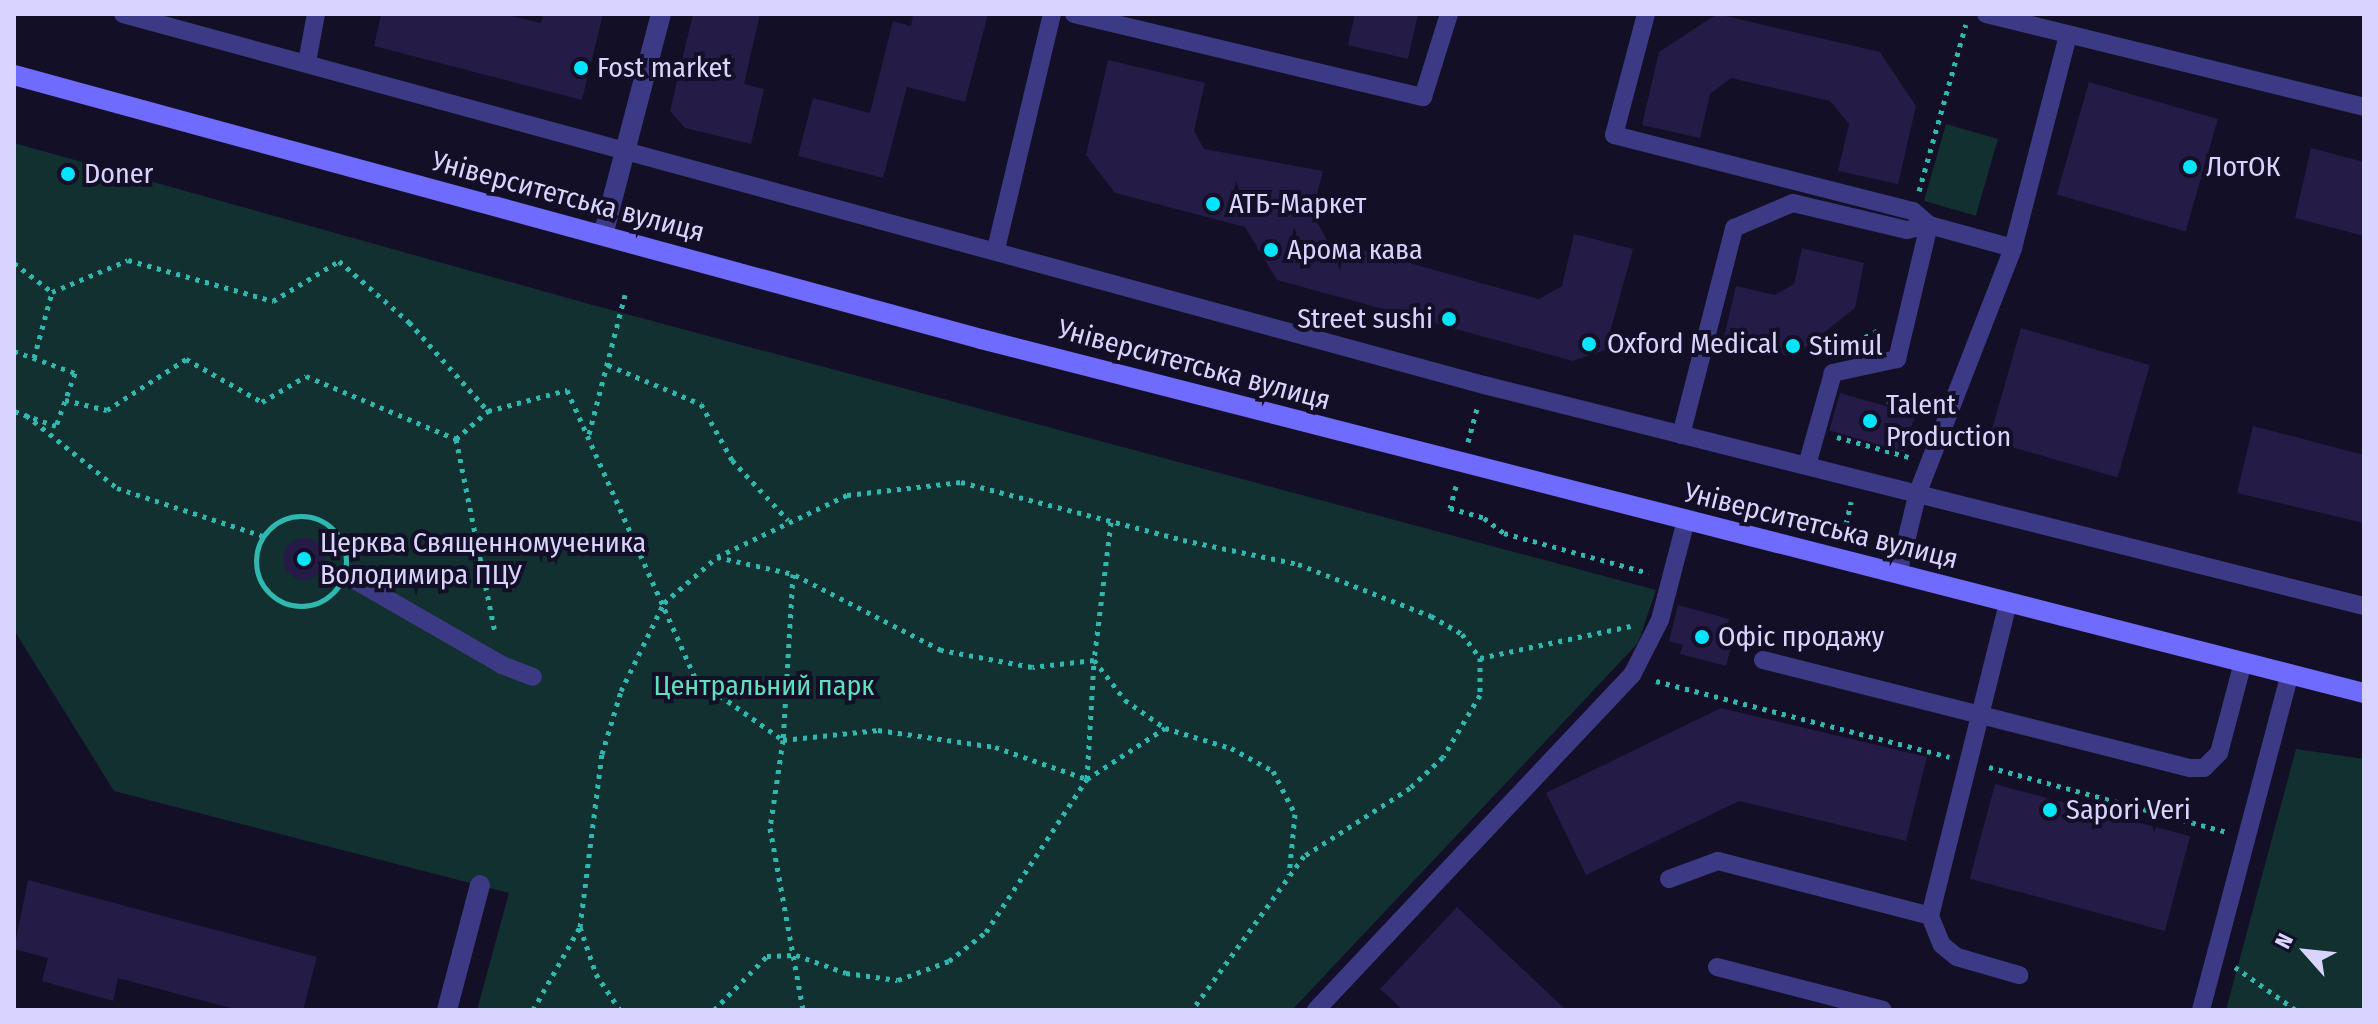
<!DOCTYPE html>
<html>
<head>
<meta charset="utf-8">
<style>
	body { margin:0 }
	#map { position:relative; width:2378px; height:1024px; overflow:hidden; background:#130f26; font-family:"Fira Sans Condensed",sans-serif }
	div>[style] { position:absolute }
	.green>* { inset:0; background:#12302f; transform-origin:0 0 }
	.building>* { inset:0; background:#241b47; transform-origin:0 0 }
	.round { border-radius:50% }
	.path>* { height:5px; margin-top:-2.5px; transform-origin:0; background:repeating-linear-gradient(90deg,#2fb8b0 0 4px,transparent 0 10px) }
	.path>.ring { margin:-2.5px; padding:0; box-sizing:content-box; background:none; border:5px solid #2fb8b0; border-radius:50% }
	.service>* { height:18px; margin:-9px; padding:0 9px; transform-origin:9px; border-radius:9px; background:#3d3a85 }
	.minor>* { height:20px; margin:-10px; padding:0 10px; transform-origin:10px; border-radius:10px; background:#3d3a85 }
	.secondary>* { height:20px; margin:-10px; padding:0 10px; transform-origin:10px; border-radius:10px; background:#6f6bff }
	.dots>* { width:22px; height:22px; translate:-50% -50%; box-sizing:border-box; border:4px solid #130f26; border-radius:50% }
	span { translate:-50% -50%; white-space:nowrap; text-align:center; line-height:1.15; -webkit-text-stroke:8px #130f26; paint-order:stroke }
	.poi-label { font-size:28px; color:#d9d4ff }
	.left { translate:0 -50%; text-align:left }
	.right { translate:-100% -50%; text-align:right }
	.street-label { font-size:28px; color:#d9d4ff }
	.park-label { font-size:28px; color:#5fe0c0 }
	.frame { position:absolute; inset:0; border:16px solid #d9d4ff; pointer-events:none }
	.north { position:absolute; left:2266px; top:912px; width:80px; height:80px; -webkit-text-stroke:6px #130f26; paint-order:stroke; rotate:297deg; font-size:22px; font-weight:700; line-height:32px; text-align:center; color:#d9d4ff }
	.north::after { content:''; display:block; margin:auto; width:28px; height:36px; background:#d9d4ff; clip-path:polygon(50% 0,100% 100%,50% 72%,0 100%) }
</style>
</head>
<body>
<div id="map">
	<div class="green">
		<div style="left:1946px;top:124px;width:54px;height:80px;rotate:16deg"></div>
		<div style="clip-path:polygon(14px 143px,589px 304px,1656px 590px,1638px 643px,1292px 1010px,477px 1010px,509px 893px,114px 791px,14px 630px)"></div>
		<div style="clip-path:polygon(2296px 749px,2364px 759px,2364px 1010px,2226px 1010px)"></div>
	</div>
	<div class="building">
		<div style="clip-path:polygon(381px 14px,504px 14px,541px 23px,543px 14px,603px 14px,582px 100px,374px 46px)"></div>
		<div style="clip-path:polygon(693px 14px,760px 14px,744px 84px,764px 89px,751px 144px,685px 128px,670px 111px)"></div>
		<div style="clip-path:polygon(913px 14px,988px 14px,965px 102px,907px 87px,883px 178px,798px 156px,813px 98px,870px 113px,893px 21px,911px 26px)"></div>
		<div style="clip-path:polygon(1355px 14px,1418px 14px,1408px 59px,1348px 45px)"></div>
		<div style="clip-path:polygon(1717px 14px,1880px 52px,1916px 106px,1898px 184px,1838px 171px,1849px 124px,1830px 101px,1731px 78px,1710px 94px,1700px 138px,1642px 125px,1659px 52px)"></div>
		<div style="clip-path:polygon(1108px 60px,1205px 83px,1194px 131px,1204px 149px,1323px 171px,1312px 213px,1327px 240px,1539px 299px,1562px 286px,1574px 234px,1633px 249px,1605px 350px,1573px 361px,1277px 280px,1245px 227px,1115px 193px,1086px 155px)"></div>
		<div style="left:2089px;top:82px;width:134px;height:117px;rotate:16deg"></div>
		<div style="clip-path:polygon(2311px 148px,2364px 162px,2364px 236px,2295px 218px)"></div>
		<div style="clip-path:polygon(1802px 248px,1864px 263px,1855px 308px,1793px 357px,1723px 341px,1736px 286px,1775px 295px,1794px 284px)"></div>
		<div style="left:2021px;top:328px;width:134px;height:117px;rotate:16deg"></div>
		<div style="left:1840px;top:393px;width:78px;height:39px;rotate:16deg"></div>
		<div style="clip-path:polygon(2253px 426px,2364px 455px,2364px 523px,2237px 493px)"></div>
		<div class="round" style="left:283px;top:538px;width:42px;height:42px"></div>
		<div style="clip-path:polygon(1678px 605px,1729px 619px,1726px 630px,1735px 632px,1726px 666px,1680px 654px,1683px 645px,1669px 641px)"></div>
		<div style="clip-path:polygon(1721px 708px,1927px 757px,1906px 841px,1739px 801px,1586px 875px,1546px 793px)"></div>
		<div style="left:1995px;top:784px;width:202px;height:98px;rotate:15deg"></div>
		<div style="clip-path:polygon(28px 880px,317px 957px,303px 1010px,238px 1010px,118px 978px,113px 1001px,42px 981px,48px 958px,14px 949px)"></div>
		<div style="clip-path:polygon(1457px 907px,1566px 1010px,1403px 1010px,1380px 989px)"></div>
	</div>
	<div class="path">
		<div style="left:1919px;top:191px;width:173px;rotate:-74.3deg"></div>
		<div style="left:14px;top:263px;width:48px;rotate:37.3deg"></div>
		<div style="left:52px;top:292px;width:82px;rotate:-22.8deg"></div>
		<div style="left:128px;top:260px;width:151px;rotate:15.8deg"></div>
		<div style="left:273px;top:301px;width:77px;rotate:-31.2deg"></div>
		<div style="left:339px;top:261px;width:93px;rotate:41.1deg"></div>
		<div style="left:409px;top:322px;width:119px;rotate:48.4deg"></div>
		<div style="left:488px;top:411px;width:82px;rotate:-14.9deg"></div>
		<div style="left:567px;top:390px;width:315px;rotate:66deg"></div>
		<div style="left:695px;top:678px;width:108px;rotate:35.2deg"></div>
		<div style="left:783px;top:740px;width:96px;rotate:-6deg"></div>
		<div style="left:878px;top:730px;width:118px;rotate:8.3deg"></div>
		<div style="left:995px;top:747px;width:97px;rotate:19.2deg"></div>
		<div style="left:1087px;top:779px;width:119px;rotate:-86.6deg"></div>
		<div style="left:1094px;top:660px;width:62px;rotate:173.6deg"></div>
		<div style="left:1032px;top:667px;width:93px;rotate:-169.4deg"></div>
		<div style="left:941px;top:650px;width:166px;rotate:-152.8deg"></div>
		<div style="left:1856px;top:342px;width:26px;rotate:-28deg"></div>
		<div style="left:14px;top:351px;width:65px;rotate:19.8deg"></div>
		<div style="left:75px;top:373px;width:56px;rotate:109.7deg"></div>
		<div style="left:56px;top:426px;width:45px;rotate:-160.3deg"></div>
		<div style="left:34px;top:358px;width:68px;rotate:-74.7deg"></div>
		<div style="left:608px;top:365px;width:101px;rotate:22.8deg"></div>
		<div style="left:701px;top:404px;width:64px;rotate:61deg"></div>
		<div style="left:732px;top:460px;width:82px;rotate:47deg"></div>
		<div style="left:65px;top:400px;width:43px;rotate:13.4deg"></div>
		<div style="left:107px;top:410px;width:94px;rotate:-32.8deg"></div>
		<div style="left:186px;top:359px;width:87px;rotate:29.5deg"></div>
		<div style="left:262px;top:402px;width:51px;rotate:-30.6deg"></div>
		<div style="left:306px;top:376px;width:163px;rotate:22.8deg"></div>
		<div style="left:456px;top:439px;width:198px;rotate:78.6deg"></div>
		<div style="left:1887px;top:401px;width:40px;rotate:14.4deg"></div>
		<div style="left:26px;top:415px;width:117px;rotate:38.7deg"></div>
		<div style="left:117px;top:488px;width:154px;rotate:18.2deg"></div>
		<div style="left:589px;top:434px;width:144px;rotate:-75.5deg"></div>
		<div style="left:1837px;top:437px;width:75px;rotate:15.5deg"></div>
		<div style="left:456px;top:439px;width:43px;rotate:-41.2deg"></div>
		<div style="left:1468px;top:442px;width:38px;rotate:-75deg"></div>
		<div style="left:1456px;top:486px;width:23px;rotate:105deg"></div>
		<div style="left:1450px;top:508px;width:35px;rotate:16deg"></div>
		<div style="left:1484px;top:518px;width:25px;rotate:37deg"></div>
		<div style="left:1504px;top:533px;width:150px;rotate:15.4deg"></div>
		<div class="ring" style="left:256px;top:516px;width:85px;height:85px"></div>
		<div style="left:1111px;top:522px;width:139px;rotate:97deg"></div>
		<div style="left:1094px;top:660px;width:51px;rotate:52.2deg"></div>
		<div style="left:1125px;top:700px;width:49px;rotate:35deg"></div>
		<div style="left:1846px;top:524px;width:23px;rotate:-77deg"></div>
		<div style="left:717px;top:557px;width:78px;rotate:12.6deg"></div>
		<div style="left:793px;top:574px;width:166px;rotate:93.4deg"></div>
		<div style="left:783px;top:740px;width:89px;rotate:98.4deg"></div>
		<div style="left:770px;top:828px;width:185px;rotate:79.7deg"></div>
		<div style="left:1480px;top:658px;width:154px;rotate:-12deg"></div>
		<div style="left:1656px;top:681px;width:303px;rotate:14.5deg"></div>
		<div style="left:1989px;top:767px;width:247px;rotate:15.3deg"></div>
		<div style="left:580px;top:927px;width:50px;rotate:71.2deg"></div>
		<div style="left:596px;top:974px;width:43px;rotate:56.3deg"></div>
		<div style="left:2235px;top:967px;width:75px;rotate:35.2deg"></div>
		<div style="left:533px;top:1010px;width:95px;rotate:-60.5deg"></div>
		<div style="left:580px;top:927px;width:174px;rotate:-82.8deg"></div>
		<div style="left:602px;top:754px;width:66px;rotate:-73.2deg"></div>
		<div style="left:621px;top:691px;width:98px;rotate:-64deg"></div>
		<div style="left:664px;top:603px;width:70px;rotate:-41deg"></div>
		<div style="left:717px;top:557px;width:144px;rotate:-25.5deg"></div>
		<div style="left:847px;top:495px;width:115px;rotate:-6.5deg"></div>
		<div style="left:961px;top:482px;width:229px;rotate:14.6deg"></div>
		<div style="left:1183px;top:540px;width:117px;rotate:11.8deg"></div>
		<div style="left:1298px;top:564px;width:143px;rotate:21.4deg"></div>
		<div style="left:1431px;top:616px;width:36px;rotate:30deg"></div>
		<div style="left:1462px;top:634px;width:30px;rotate:53deg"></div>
		<div style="left:1480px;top:658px;width:37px;rotate:90deg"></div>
		<div style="left:1480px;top:695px;width:72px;rotate:120.8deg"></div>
		<div style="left:1443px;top:757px;width:45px;rotate:136.8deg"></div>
		<div style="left:1410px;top:788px;width:126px;rotate:147.3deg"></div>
		<div style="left:1304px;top:856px;width:190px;rotate:126deg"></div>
		<div style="left:714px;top:1010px;width:76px;rotate:-45.5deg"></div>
		<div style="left:767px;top:956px;width:29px;rotate:-2deg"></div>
		<div style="left:796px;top:955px;width:53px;rotate:19.8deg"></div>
		<div style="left:846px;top:973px;width:52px;rotate:7.7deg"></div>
		<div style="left:898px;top:980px;width:54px;rotate:-20.4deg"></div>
		<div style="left:949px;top:961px;width:47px;rotate:-38.1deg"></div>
		<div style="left:986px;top:932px;width:183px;rotate:-56.6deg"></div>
		<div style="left:1087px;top:779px;width:93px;rotate:-33.2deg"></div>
		<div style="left:1165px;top:728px;width:69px;rotate:16.9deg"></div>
		<div style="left:1231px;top:748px;width:48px;rotate:28.7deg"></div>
		<div style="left:1273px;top:771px;width:48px;rotate:62.9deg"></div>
		<div style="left:1295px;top:814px;width:61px;rotate:95.6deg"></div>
	</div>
	<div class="service">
		<div style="left:123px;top:14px;width:1411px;rotate:15.25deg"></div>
		<div style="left:1484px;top:385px;width:907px;rotate:14.1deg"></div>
		<div style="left:1074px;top:14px;width:359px;rotate:13.4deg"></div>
		<div style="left:1423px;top:97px;width:87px;rotate:-72.6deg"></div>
		<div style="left:1646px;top:14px;width:125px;rotate:104.8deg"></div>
		<div style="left:1614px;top:135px;width:309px;rotate:14.3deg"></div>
		<div style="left:1913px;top:211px;width:21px;rotate:41deg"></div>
		<div style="left:1929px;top:225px;width:138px;rotate:103.4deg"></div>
		<div style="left:1897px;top:359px;width:66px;rotate:167.7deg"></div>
		<div style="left:1833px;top:373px;width:96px;rotate:105.8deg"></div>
		<div style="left:1986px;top:14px;width:389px;rotate:13.8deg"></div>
		<div style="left:307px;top:62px;width:49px;rotate:-79.4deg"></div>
		<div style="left:996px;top:249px;width:242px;rotate:-76.6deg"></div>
		<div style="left:1681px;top:435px;width:214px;rotate:-75.6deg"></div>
		<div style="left:1734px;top:228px;width:64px;rotate:-23deg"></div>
		<div style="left:1793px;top:203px;width:117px;rotate:13.3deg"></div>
		<div style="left:1907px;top:230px;width:23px;rotate:-13deg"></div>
		<div style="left:1929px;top:225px;width:87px;rotate:15.3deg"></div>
		<div style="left:344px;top:574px;width:182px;rotate:29.9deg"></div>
		<div style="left:502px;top:665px;width:33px;rotate:21deg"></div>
		<div style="left:1898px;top:574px;width:84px;rotate:-76.3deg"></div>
		<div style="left:1918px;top:492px;width:262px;rotate:-68.7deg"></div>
		<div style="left:2013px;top:248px;width:219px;rotate:-75.5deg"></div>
		<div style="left:1763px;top:660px;width:441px;rotate:14.2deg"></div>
		<div style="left:2191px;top:768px;width:13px"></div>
		<div style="left:2204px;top:768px;width:21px;rotate:-45deg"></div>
		<div style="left:2219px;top:753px;width:94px;rotate:-75.2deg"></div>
		<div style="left:1669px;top:879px;width:52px;rotate:-20.2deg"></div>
		<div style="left:1718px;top:861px;width:219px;rotate:14.5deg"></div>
		<div style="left:1930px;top:916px;width:31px;rotate:68deg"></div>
		<div style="left:1942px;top:945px;width:19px;rotate:39deg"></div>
		<div style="left:1957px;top:957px;width:65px;rotate:16.2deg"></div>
		<div style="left:1930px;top:916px;width:324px;rotate:-76deg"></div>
		<div style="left:1717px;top:967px;width:171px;rotate:14.5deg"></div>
		<div style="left:1316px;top:1010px;width:461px;rotate:-46.7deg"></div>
		<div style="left:1632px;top:675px;width:62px;rotate:-63deg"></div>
		<div style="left:1660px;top:620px;width:103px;rotate:-75.4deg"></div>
		<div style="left:2201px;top:1010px;width:348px;rotate:-75.2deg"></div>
	</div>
	<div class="minor">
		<div style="left:603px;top:235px;width:228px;rotate:-75.3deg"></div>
		<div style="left:447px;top:1010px;width:129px;rotate:-75.2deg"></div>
	</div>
	<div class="secondary">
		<div style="left:14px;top:75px;width:1002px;rotate:15.27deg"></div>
		<div style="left:981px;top:339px;width:1428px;rotate:14.36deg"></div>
	</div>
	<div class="dots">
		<div style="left:581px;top:68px;background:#00e5ff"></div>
		<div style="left:2190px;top:167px;background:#00e5ff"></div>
		<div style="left:68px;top:174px;background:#00e5ff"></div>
		<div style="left:1213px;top:204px;background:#00e5ff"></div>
		<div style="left:1271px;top:250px;background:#00e5ff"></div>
		<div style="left:1449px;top:319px;background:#00e5ff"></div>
		<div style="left:1589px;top:344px;background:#00e5ff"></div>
		<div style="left:1793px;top:346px;background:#00e5ff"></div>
		<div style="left:1870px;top:421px;background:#00e5ff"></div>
		<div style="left:304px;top:559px;background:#00e5ff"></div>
		<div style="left:1702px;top:637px;background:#00e5ff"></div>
		<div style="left:2050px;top:810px;background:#00e5ff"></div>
	</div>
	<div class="poi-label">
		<span class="left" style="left:597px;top:68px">Fost market</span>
		<span class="left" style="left:2206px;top:167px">ЛотОК</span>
		<span class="left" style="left:84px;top:174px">Doner</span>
		<span class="left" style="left:1229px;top:204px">АТБ-Маркет</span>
		<span class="left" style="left:1287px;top:250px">Арома кава</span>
		<span class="right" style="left:1433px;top:319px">Street sushi</span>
		<span class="left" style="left:1607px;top:344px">Oxford Medical</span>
		<span class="left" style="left:1809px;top:346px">Stimul</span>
		<span class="left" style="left:1886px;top:421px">Talent<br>Production</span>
		<span class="left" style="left:320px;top:559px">Церква Священномученика<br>Володимира ПЦУ</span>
		<span class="left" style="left:1718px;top:637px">Офіс продажу</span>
		<span class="left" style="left:2066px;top:810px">Sapori Veri</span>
	</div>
	<div class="street-label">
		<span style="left:568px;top:197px;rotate:15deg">Університетська вулиця</span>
		<span style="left:1194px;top:365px;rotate:15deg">Університетська вулиця</span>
		<span style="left:1821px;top:526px;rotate:14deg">Університетська вулиця</span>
	</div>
	<div class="park-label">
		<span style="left:764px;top:686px">Центральний парк</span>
	</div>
	<div class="frame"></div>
	<div class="north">N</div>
</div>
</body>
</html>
